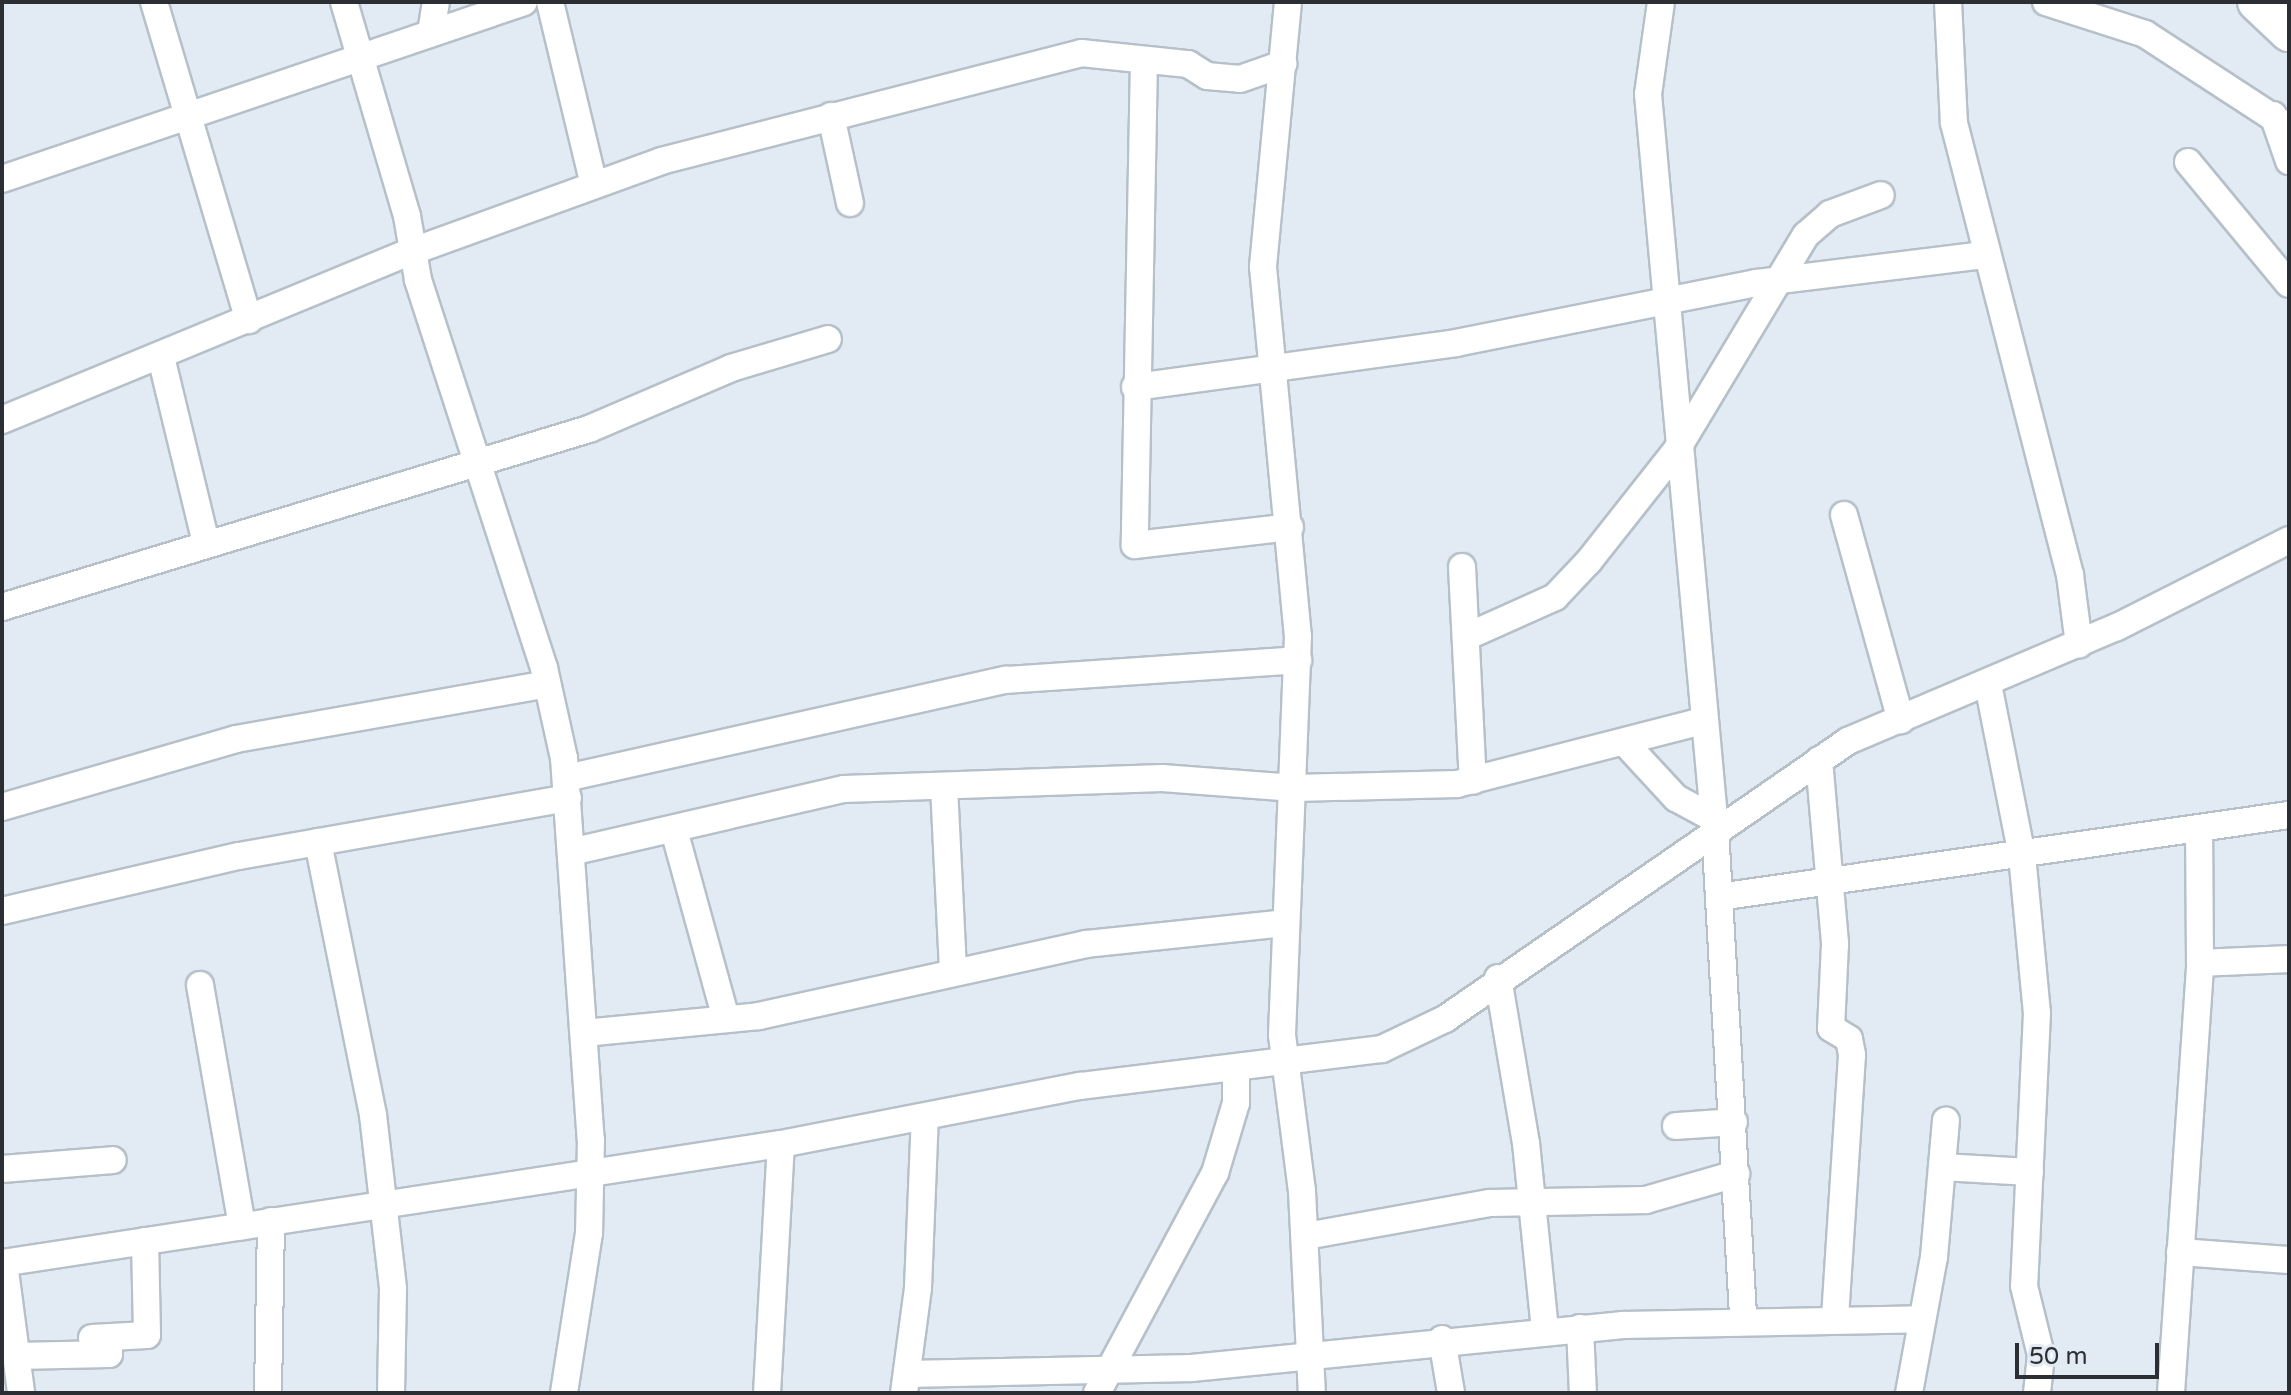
<!DOCTYPE html>
<html>
<head>
<meta charset="utf-8">
<style>
	body { margin:0 }
	#map { position:relative; width:2291px; height:1395px; overflow:hidden; background:#e2ebf4; font-family:"Varela Round",sans-serif }
	div>[style] { position:absolute }
	.roads { filter:drop-shadow(2px 0 #b6c0c9) drop-shadow(-2px 0 #b6c0c9) drop-shadow(0 2px #b6c0c9) drop-shadow(0 -2px #b6c0c9) }
	.minor>* { height:26px; margin:-13px; padding:0 13px; transform-origin:13px; border-radius:13px; background:#fff }
	.highway>* { height:38px; margin:-19px; padding:0 19px; transform-origin:19px; border-radius:19px; background:#fff }
	span { translate:-50% -50%; white-space:nowrap; text-align:center; line-height:1.15; -webkit-text-stroke:8px #e2ebf4; paint-order:stroke }
	.frame { position:absolute; inset:0; border:4px solid #2b2e32; pointer-events:none }
	.scale { position:absolute; left:2015px; top:1343px; width:144px; height:36px; box-sizing:border-box; border:4px solid #2b2e32; border-top:0; padding-left:10px; font-size:24px; line-height:28px; white-space:nowrap; color:#2b2e32; -webkit-text-stroke:6px #e2ebf4; paint-order:stroke }
</style>
</head>
<body>
<div id="map">
	<div class="roads">
		<div class="minor">
			<div style="left:154px;top:2px;width:332px;rotate:73.4deg"></div>
			<div style="left:344px;top:2px;width:223px;rotate:73.6deg"></div>
			<div style="left:407px;top:216px;width:65px;rotate:80.2deg"></div>
			<div style="left:418px;top:280px;width:408px;rotate:72deg"></div>
			<div style="left:544px;top:668px;width:92px;rotate:77.5deg"></div>
			<div style="left:564px;top:758px;width:383px;rotate:86deg"></div>
			<div style="left:591px;top:1140px;width:93px;rotate:91.2deg"></div>
			<div style="left:589px;top:1233px;width:162px;rotate:98.9deg"></div>
			<div style="left:550px;top:2px;width:188px;rotate:76.5deg"></div>
			<div style="left:1288px;top:2px;width:266px;rotate:95.4deg"></div>
			<div style="left:1263px;top:267px;width:371px;rotate:84.6deg"></div>
			<div style="left:1298px;top:636px;width:399px;rotate:92.3deg"></div>
			<div style="left:1282px;top:1035px;width:157px;rotate:82.7deg"></div>
			<div style="left:1302px;top:1191px;width:202px;rotate:87.2deg"></div>
			<div style="left:1661px;top:2px;width:93px;rotate:98deg"></div>
			<div style="left:1648px;top:94px;width:738px;rotate:84.79deg"></div>
			<div style="left:1715px;top:829px;width:493px;rotate:86.7deg"></div>
			<div style="left:1948px;top:2px;width:121px;rotate:87.2deg"></div>
			<div style="left:1954px;top:123px;width:467px;rotate:75.6deg"></div>
			<div style="left:2070px;top:575px;width:70px;rotate:82.6deg"></div>
			<div style="left:2046px;top:2px;width:104px;rotate:17.9deg"></div>
			<div style="left:2145px;top:34px;width:172px;rotate:33.1deg"></div>
			<div style="left:431px;top:33px;width:31px;rotate:-81deg"></div>
			<div style="left:1144px;top:60px;width:485px;rotate:91.1deg"></div>
			<div style="left:1135px;top:545px;width:156px;rotate:-6.6deg"></div>
			<div style="left:2273px;top:115px;width:49px;rotate:70.8deg"></div>
			<div style="left:831px;top:116px;width:89px;rotate:77.7deg"></div>
			<div style="left:2188px;top:162px;width:158px;rotate:50.4deg"></div>
			<div style="left:2px;top:179px;width:551px;rotate:-18.73deg"></div>
			<div style="left:161px;top:357px;width:191px;rotate:76.4deg"></div>
			<div style="left:1135px;top:387px;width:324px;rotate:-7.8deg"></div>
			<div style="left:1456px;top:343px;width:306px;rotate:-11.3deg"></div>
			<div style="left:1756px;top:283px;width:231px;rotate:-7deg"></div>
			<div style="left:2px;top:420px;width:444px;rotate:-22.4deg"></div>
			<div style="left:413px;top:251px;width:264px;rotate:-19.9deg"></div>
			<div style="left:661px;top:161px;width:434px;rotate:-14.4deg"></div>
			<div style="left:1081px;top:53px;width:108px;rotate:5.9deg"></div>
			<div style="left:1188px;top:64px;width:22px;rotate:32deg"></div>
			<div style="left:1207px;top:76px;width:33px;rotate:5deg"></div>
			<div style="left:1240px;top:79px;width:46px;rotate:-19.2deg"></div>
			<div style="left:1844px;top:515px;width:213px;rotate:74.5deg"></div>
			<div style="left:1462px;top:567px;width:214px;rotate:87.1deg"></div>
			<div style="left:2px;top:607px;width:613px;rotate:-16.87deg"></div>
			<div style="left:589px;top:429px;width:155px;rotate:-23.2deg"></div>
			<div style="left:731px;top:368px;width:101px;rotate:-16.6deg"></div>
			<div style="left:1466px;top:637px;width:98px;rotate:-24.2deg"></div>
			<div style="left:1555px;top:597px;width:50px;rotate:-46.6deg"></div>
			<div style="left:1589px;top:561px;width:140px;rotate:-51.7deg"></div>
			<div style="left:1676px;top:451px;width:252px;rotate:-59deg"></div>
			<div style="left:1806px;top:235px;width:32px;rotate:-41deg"></div>
			<div style="left:1830px;top:214px;width:54px;rotate:-20.4deg"></div>
			<div style="left:1988px;top:684px;width:174px;rotate:78.8deg"></div>
			<div style="left:2022px;top:855px;width:159px;rotate:84.6deg"></div>
			<div style="left:2037px;top:1013px;width:273px;rotate:92.7deg"></div>
			<div style="left:2024px;top:1286px;width:71px;rotate:76.2deg"></div>
			<div style="left:2041px;top:1355px;width:38px;rotate:96deg"></div>
			<div style="left:1626px;top:744px;width:74px;rotate:47.2deg"></div>
			<div style="left:1676px;top:798px;width:42px;rotate:28.4deg"></div>
			<div style="left:1819px;top:760px;width:185px;rotate:85deg"></div>
			<div style="left:1835px;top:944px;width:84px;rotate:92.7deg"></div>
			<div style="left:1831px;top:1028px;width:21px;rotate:31deg"></div>
			<div style="left:1849px;top:1039px;width:16px;rotate:79deg"></div>
			<div style="left:1852px;top:1055px;width:265px;rotate:93.7deg"></div>
			<div style="left:566px;top:778px;width:451px;rotate:-12.6deg"></div>
			<div style="left:1006px;top:680px;width:293px;rotate:-3.9deg"></div>
			<div style="left:944px;top:786px;width:186px;rotate:87.2deg"></div>
			<div style="left:2px;top:807px;width:244px;rotate:-16.2deg"></div>
			<div style="left:236px;top:739px;width:316px;rotate:-10deg"></div>
			<div style="left:674px;top:830px;width:196px;rotate:74.6deg"></div>
			<div style="left:318px;top:842px;width:278px;rotate:78.6deg"></div>
			<div style="left:373px;top:1115px;width:175px;rotate:83.4deg"></div>
			<div style="left:393px;top:1289px;width:104px;rotate:91.1deg"></div>
			<div style="left:575px;top:851px;width:276px;rotate:-13deg"></div>
			<div style="left:844px;top:789px;width:318px;rotate:-2deg"></div>
			<div style="left:1162px;top:778px;width:133px;rotate:4.3deg"></div>
			<div style="left:1295px;top:788px;width:162px;rotate:-1.4deg"></div>
			<div style="left:1457px;top:784px;width:254px;rotate:-14.4deg"></div>
			<div style="left:1719px;top:897px;width:576px;rotate:-8.19deg"></div>
			<div style="left:2px;top:911px;width:243px;rotate:-13.1deg"></div>
			<div style="left:239px;top:856px;width:334px;rotate:-10deg"></div>
			<div style="left:2200px;top:963px;width:89px;rotate:-2.6deg"></div>
			<div style="left:1498px;top:978px;width:167px;rotate:80.4deg"></div>
			<div style="left:1526px;top:1143px;width:188px;rotate:84.2deg"></div>
			<div style="left:200px;top:985px;width:245px;rotate:80.1deg"></div>
			<div style="left:584px;top:1033px;width:176px;rotate:-5.5deg"></div>
			<div style="left:759px;top:1016px;width:335px;rotate:-12.4deg"></div>
			<div style="left:1086px;top:944px;width:201px;rotate:-6deg"></div>
			<div style="left:1676px;top:1126px;width:58px;rotate:-3.9deg"></div>
			<div style="left:1942px;top:1167px;width:88px;rotate:3.3deg"></div>
			<div style="left:2px;top:1169px;width:111px;rotate:-4.6deg"></div>
			<div style="left:1306px;top:1236px;width:187px;rotate:-10.2deg"></div>
			<div style="left:1490px;top:1203px;width:156px;rotate:-1.1deg"></div>
			<div style="left:1646px;top:1200px;width:94px;rotate:-16.1deg"></div>
			<div style="left:2180px;top:1252px;width:109px;rotate:4.2deg"></div>
			<div style="left:2px;top:1263px;width:788px;rotate:-8.69deg"></div>
			<div style="left:781px;top:1144px;width:305px;rotate:-11deg"></div>
			<div style="left:1080px;top:1086px;width:304px;rotate:-7deg"></div>
			<div style="left:1382px;top:1049px;width:70px;rotate:-25.5deg"></div>
			<div style="left:1445px;top:1019px;width:490px;rotate:-34.6deg"></div>
			<div style="left:1848px;top:741px;width:292px;rotate:-23deg"></div>
			<div style="left:2117px;top:627px;width:193px;rotate:-26.8deg"></div>
			<div style="left:4px;top:1263px;width:131px;rotate:82.5deg"></div>
			<div style="left:1580px;top:1328px;width:65px;rotate:87.4deg"></div>
			<div style="left:92px;top:1338px;width:55px;rotate:-3.1deg"></div>
			<div style="left:147px;top:1335px;width:94px;rotate:-91.2deg"></div>
			<div style="left:1442px;top:1339px;width:55px;rotate:80.5deg"></div>
			<div style="left:16px;top:1356px;width:93px;rotate:-1.2deg"></div>
			<div style="left:109px;top:1354px;width:9px;rotate:-90deg"></div>
			<div style="left:907px;top:1374px;width:285px;rotate:-1.2deg"></div>
			<div style="left:1192px;top:1368px;width:433px;rotate:-5.7deg"></div>
			<div style="left:1623px;top:1325px;width:299px;rotate:-1.1deg"></div>
			<div style="left:268px;top:1393px;width:172px;rotate:-89deg"></div>
			<div style="left:767px;top:1393px;width:249px;rotate:-86.8deg"></div>
			<div style="left:904px;top:1393px;width:106px;rotate:-82.4deg"></div>
			<div style="left:918px;top:1288px;width:171px;rotate:-87.7deg"></div>
			<div style="left:1097px;top:1393px;width:250px;rotate:-61.8deg"></div>
			<div style="left:1215px;top:1173px;width:73px;rotate:-73.3deg"></div>
			<div style="left:1236px;top:1103px;width:34px;rotate:-90deg"></div>
			<div style="left:1909px;top:1393px;width:138px;rotate:-79.6deg"></div>
			<div style="left:1934px;top:1257px;width:137px;rotate:-85deg"></div>
			<div style="left:2171px;top:1393px;width:431px;rotate:-86.1deg"></div>
			<div style="left:2200px;top:963px;width:132px;rotate:-90.4deg"></div>
		</div>
		<div class="highway">
			<div style="left:2257px;top:2px;width:44px;rotate:43.2deg"></div>
		</div>
	</div>
	<div class="frame"></div>
	<div class="scale">50 m</div>
</div>
</body>
</html>
